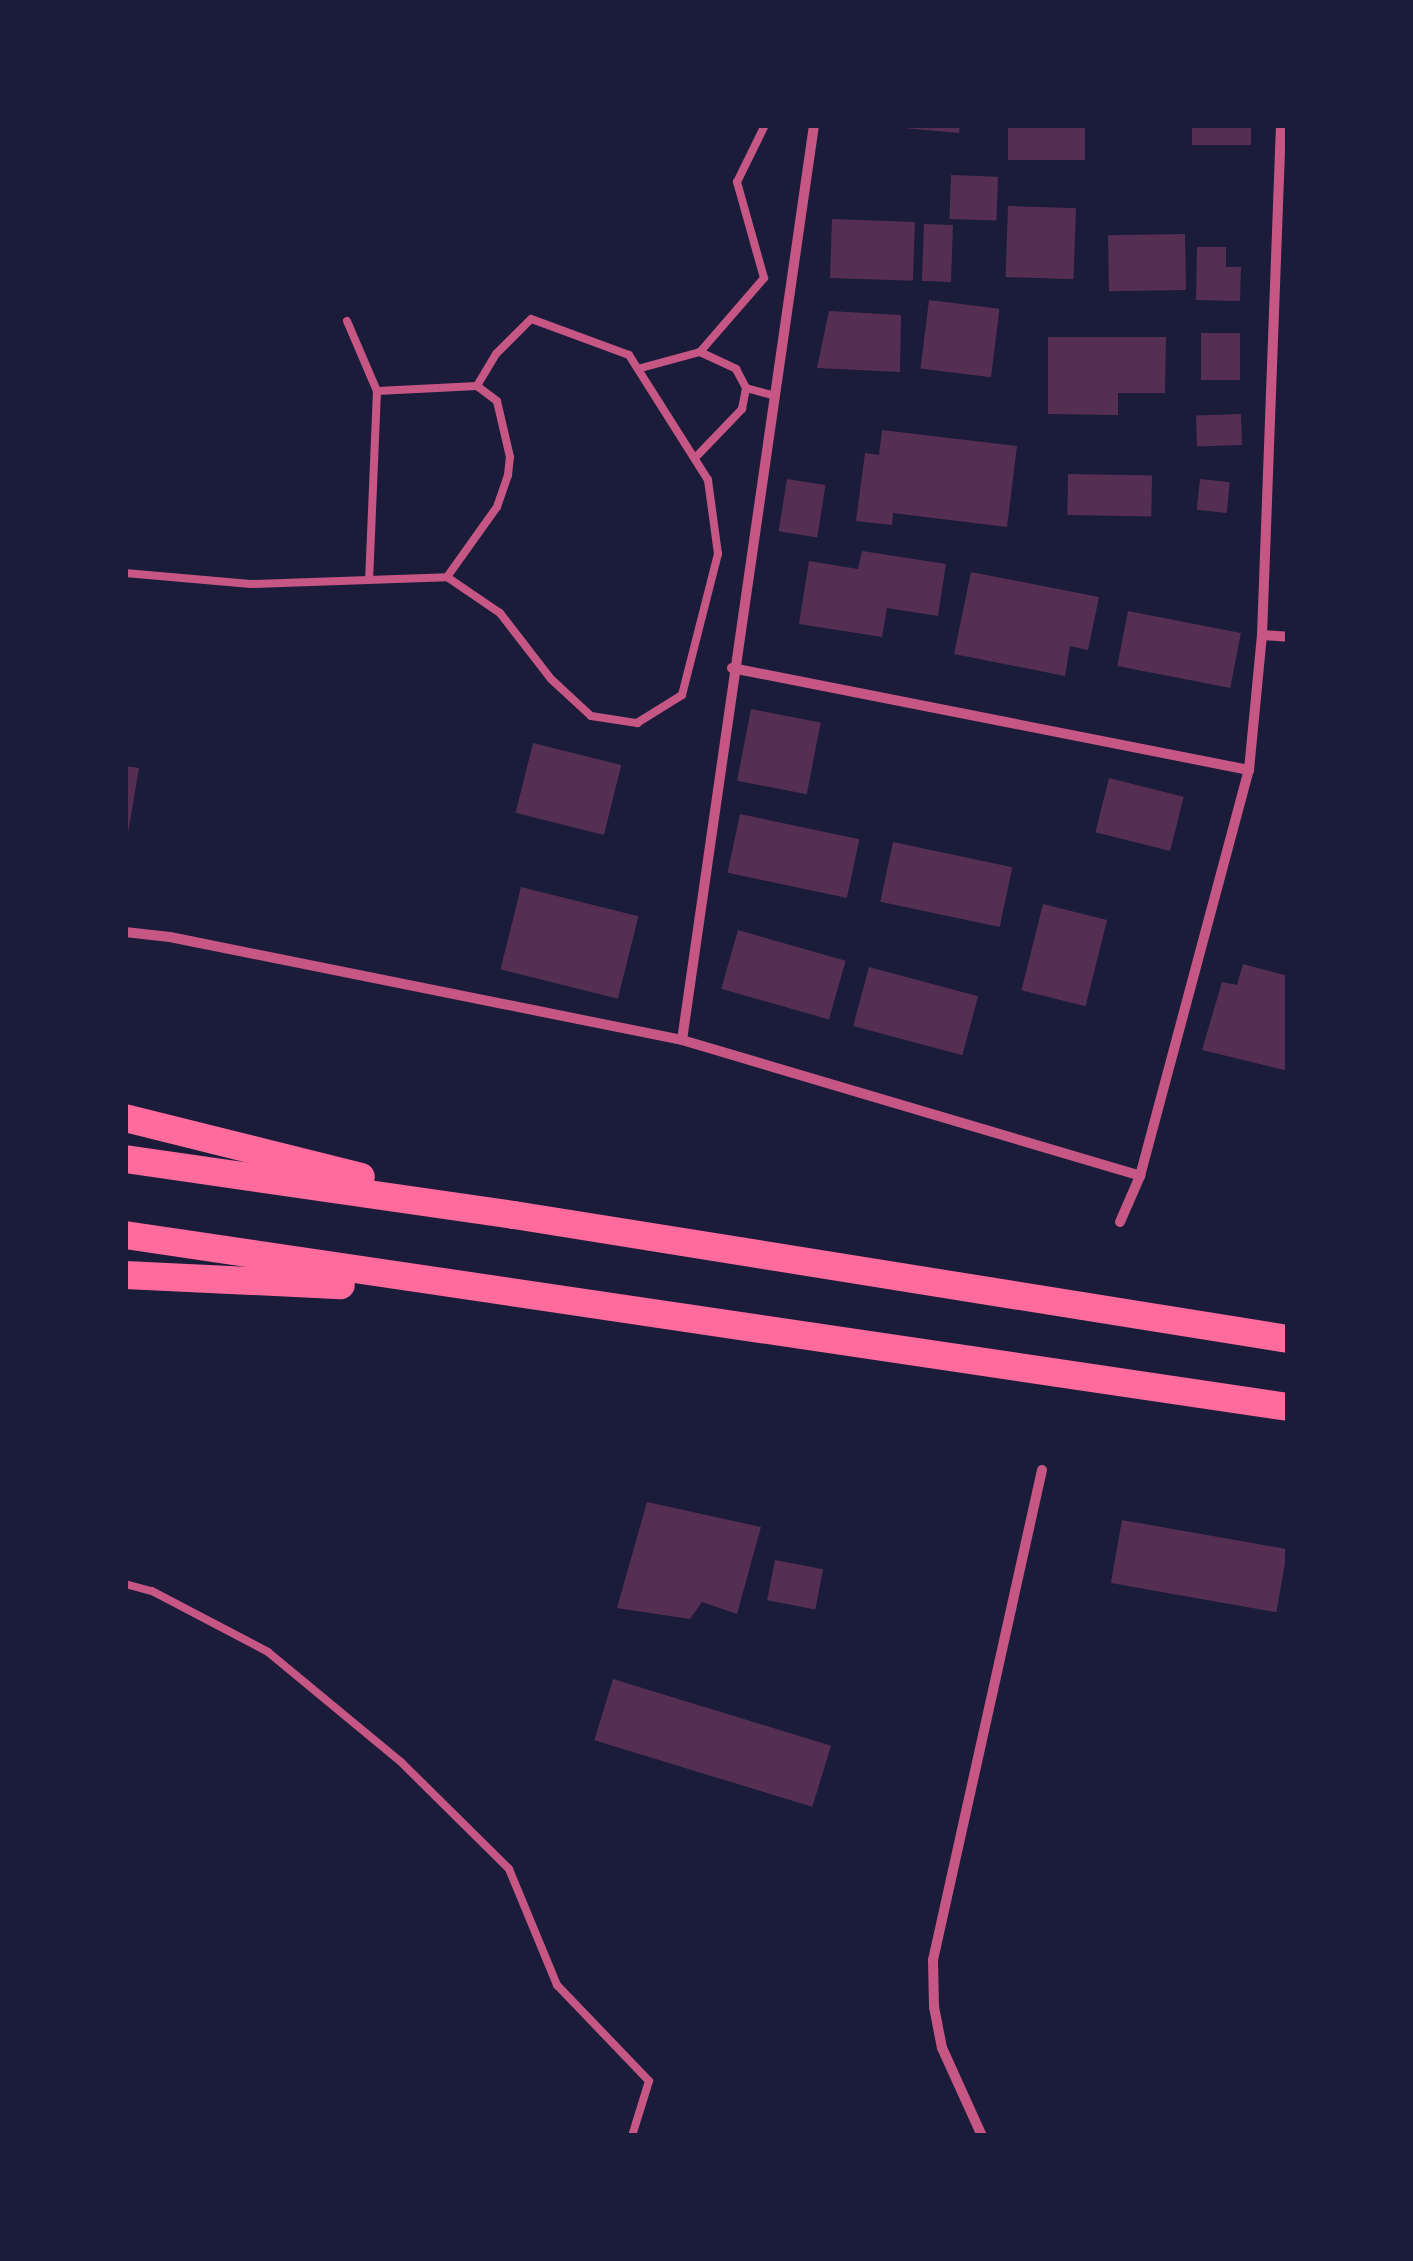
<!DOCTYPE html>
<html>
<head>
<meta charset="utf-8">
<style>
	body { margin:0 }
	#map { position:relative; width:1413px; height:2261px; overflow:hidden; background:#1b1b3a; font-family:"Fira Sans",sans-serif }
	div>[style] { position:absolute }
	.building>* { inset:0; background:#542f53; transform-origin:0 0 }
	.service>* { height:8px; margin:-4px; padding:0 4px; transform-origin:4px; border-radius:4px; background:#c65784 }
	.minor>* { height:10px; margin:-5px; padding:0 5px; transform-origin:5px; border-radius:5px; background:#c65784 }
	.trunk>* { height:28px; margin:-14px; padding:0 14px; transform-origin:14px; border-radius:14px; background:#ff6b9d }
	span { translate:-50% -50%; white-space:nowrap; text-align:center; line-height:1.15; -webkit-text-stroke:8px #1b1b3a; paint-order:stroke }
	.frame { position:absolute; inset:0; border:128px solid #1b1b3a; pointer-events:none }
</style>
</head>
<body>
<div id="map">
	<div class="building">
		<div style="clip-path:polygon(870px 125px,960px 125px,959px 133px)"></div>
		<div style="left:1008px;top:125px;width:77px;height:35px"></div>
		<div style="left:1192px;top:125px;width:59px;height:20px"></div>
		<div style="left:951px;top:175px;width:47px;height:44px;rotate:2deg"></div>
		<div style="left:1008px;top:206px;width:68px;height:71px;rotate:2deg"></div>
		<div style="left:832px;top:219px;width:83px;height:59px;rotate:2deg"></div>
		<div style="left:924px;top:224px;width:29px;height:57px;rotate:2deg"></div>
		<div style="left:1185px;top:234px;width:56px;height:77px;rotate:89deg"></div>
		<div style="clip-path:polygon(1197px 247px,1226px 247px,1226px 267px,1241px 267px,1240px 301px,1196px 300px)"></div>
		<div style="left:929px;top:300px;width:71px;height:69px;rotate:7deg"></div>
		<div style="clip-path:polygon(829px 311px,901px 315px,900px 372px,817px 368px)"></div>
		<div style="left:1201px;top:333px;width:39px;height:47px"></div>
		<div style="clip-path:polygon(1048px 337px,1166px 337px,1165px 393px,1118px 393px,1118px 415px,1048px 414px)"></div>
		<div style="left:1241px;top:414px;width:31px;height:45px;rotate:88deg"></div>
		<div style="clip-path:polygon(882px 430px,1017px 446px,1007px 527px,893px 513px,892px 525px,856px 521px,865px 453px,879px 455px)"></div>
		<div style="left:1068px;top:474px;width:84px;height:41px;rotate:1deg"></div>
		<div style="left:787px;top:479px;width:39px;height:53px;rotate:9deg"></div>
		<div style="left:1200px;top:479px;width:30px;height:31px;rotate:6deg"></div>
		<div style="clip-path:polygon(862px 551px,946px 564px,938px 616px,887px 608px,882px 637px,799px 624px,809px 561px,858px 569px)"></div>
		<div style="clip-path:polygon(971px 572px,1099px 597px,1088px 650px,1070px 646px,1065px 676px,954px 654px)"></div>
		<div style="left:1128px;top:611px;width:115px;height:56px;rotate:11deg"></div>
		<div style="left:751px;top:709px;width:71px;height:73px;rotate:11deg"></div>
		<div style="left:533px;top:743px;width:91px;height:72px;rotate:14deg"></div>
		<div style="clip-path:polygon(125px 766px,139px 768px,127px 839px,125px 838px)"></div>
		<div style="left:1109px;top:778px;width:77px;height:56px;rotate:14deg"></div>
		<div style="left:740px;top:814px;width:122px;height:60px;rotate:12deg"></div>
		<div style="left:893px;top:842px;width:122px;height:61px;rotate:12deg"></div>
		<div style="left:521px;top:887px;width:121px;height:85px;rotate:14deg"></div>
		<div style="left:1043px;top:904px;width:66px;height:89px;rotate:14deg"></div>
		<div style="left:738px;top:930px;width:112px;height:61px;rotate:16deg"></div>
		<div style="clip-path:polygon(1243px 964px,1288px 976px,1288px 1071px,1202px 1050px,1222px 982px,1237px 985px)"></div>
		<div style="left:869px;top:967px;width:113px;height:61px;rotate:15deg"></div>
		<div style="clip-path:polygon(647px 1502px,761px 1527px,737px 1614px,702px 1602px,690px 1619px,617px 1608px)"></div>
		<div style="left:1122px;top:1520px;width:168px;height:64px;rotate:10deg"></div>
		<div style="left:775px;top:1560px;width:49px;height:41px;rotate:11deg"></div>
		<div style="left:613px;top:1679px;width:228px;height:64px;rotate:17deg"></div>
	</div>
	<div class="service">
		<div style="left:347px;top:321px;width:76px;rotate:66.8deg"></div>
		<div style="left:700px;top:352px;width:40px;rotate:25deg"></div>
		<div style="left:736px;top:369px;width:21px;rotate:62deg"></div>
		<div style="left:746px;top:388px;width:28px;rotate:15deg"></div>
		<div style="left:641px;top:368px;width:61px;rotate:-15.2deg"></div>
		<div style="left:700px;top:352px;width:98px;rotate:-49.1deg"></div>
		<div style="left:764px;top:278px;width:100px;rotate:-105.7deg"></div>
		<div style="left:737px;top:182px;width:64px;rotate:-63.8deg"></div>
		<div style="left:695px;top:458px;width:68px;rotate:-46.2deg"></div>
		<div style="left:742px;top:409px;width:21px;rotate:-79deg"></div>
		<div style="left:125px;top:573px;width:126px;rotate:5deg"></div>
		<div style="left:251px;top:584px;width:196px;rotate:-2deg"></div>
		<div style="left:447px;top:577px;width:64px;rotate:34.2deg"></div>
		<div style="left:500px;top:613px;width:83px;rotate:52.3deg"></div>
		<div style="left:551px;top:679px;width:54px;rotate:42.8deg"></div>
		<div style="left:591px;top:716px;width:47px;rotate:8.7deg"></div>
		<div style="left:637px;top:723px;width:53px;rotate:-31.9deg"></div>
		<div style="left:682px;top:695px;width:146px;rotate:-75.7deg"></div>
		<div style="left:718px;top:554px;width:75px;rotate:-97.7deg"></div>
		<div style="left:708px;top:480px;width:148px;rotate:-122.3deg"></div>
		<div style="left:629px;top:355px;width:104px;rotate:-159.8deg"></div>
		<div style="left:531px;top:319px;width:49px;rotate:135deg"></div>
		<div style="left:496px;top:354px;width:37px;rotate:121deg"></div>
		<div style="left:477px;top:386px;width:100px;rotate:177.1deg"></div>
		<div style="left:377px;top:391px;width:187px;rotate:92.4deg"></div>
		<div style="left:447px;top:577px;width:86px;rotate:-54.5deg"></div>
		<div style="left:497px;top:507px;width:34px;rotate:-71deg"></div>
		<div style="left:508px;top:475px;width:18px;rotate:-84deg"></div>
		<div style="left:510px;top:457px;width:57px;rotate:-103.1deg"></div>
		<div style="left:497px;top:401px;width:25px;rotate:-143deg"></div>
		<div style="left:125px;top:1584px;width:28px;rotate:15deg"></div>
		<div style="left:152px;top:1591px;width:131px;rotate:27.7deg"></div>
		<div style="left:268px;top:1652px;width:173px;rotate:39.6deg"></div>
		<div style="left:401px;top:1762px;width:152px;rotate:44.7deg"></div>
		<div style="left:509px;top:1869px;width:126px;rotate:67.5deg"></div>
		<div style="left:557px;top:1985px;width:133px;rotate:46.2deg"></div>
		<div style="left:649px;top:2081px;width:58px;rotate:107.2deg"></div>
	</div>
	<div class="minor">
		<div style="left:1262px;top:635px;width:26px;rotate:4deg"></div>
		<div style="left:732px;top:668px;width:527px;rotate:11.16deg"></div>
		<div style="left:125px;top:932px;width:45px;rotate:6.3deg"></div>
		<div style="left:170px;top:937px;width:522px;rotate:11.37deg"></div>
		<div style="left:682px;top:1040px;width:478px;rotate:16.5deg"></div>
		<div style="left:682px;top:1040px;width:924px;rotate:-81.79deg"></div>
		<div style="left:1120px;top:1222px;width:50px;rotate:-66.5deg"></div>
		<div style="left:1140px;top:1176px;width:420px;rotate:-75deg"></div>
		<div style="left:1249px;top:770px;width:136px;rotate:-84.5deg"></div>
		<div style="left:1262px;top:635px;width:510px;rotate:-87.87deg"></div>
		<div style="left:982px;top:2136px;width:97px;rotate:-114.4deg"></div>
		<div style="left:942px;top:2048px;width:42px;rotate:-101deg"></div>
		<div style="left:934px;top:2007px;width:47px;rotate:-91.2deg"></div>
		<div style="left:933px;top:1960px;width:502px;rotate:-77.46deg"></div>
	</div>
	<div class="trunk">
		<div style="left:125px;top:1118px;width:243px;rotate:14deg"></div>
		<div style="left:125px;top:1159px;width:393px;rotate:8.2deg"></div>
		<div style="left:514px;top:1215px;width:784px;rotate:9.1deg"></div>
		<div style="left:125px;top:1235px;width:1176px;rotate:8.41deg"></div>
		<div style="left:125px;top:1275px;width:216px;rotate:2.7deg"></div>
	</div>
	<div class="frame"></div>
</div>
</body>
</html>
